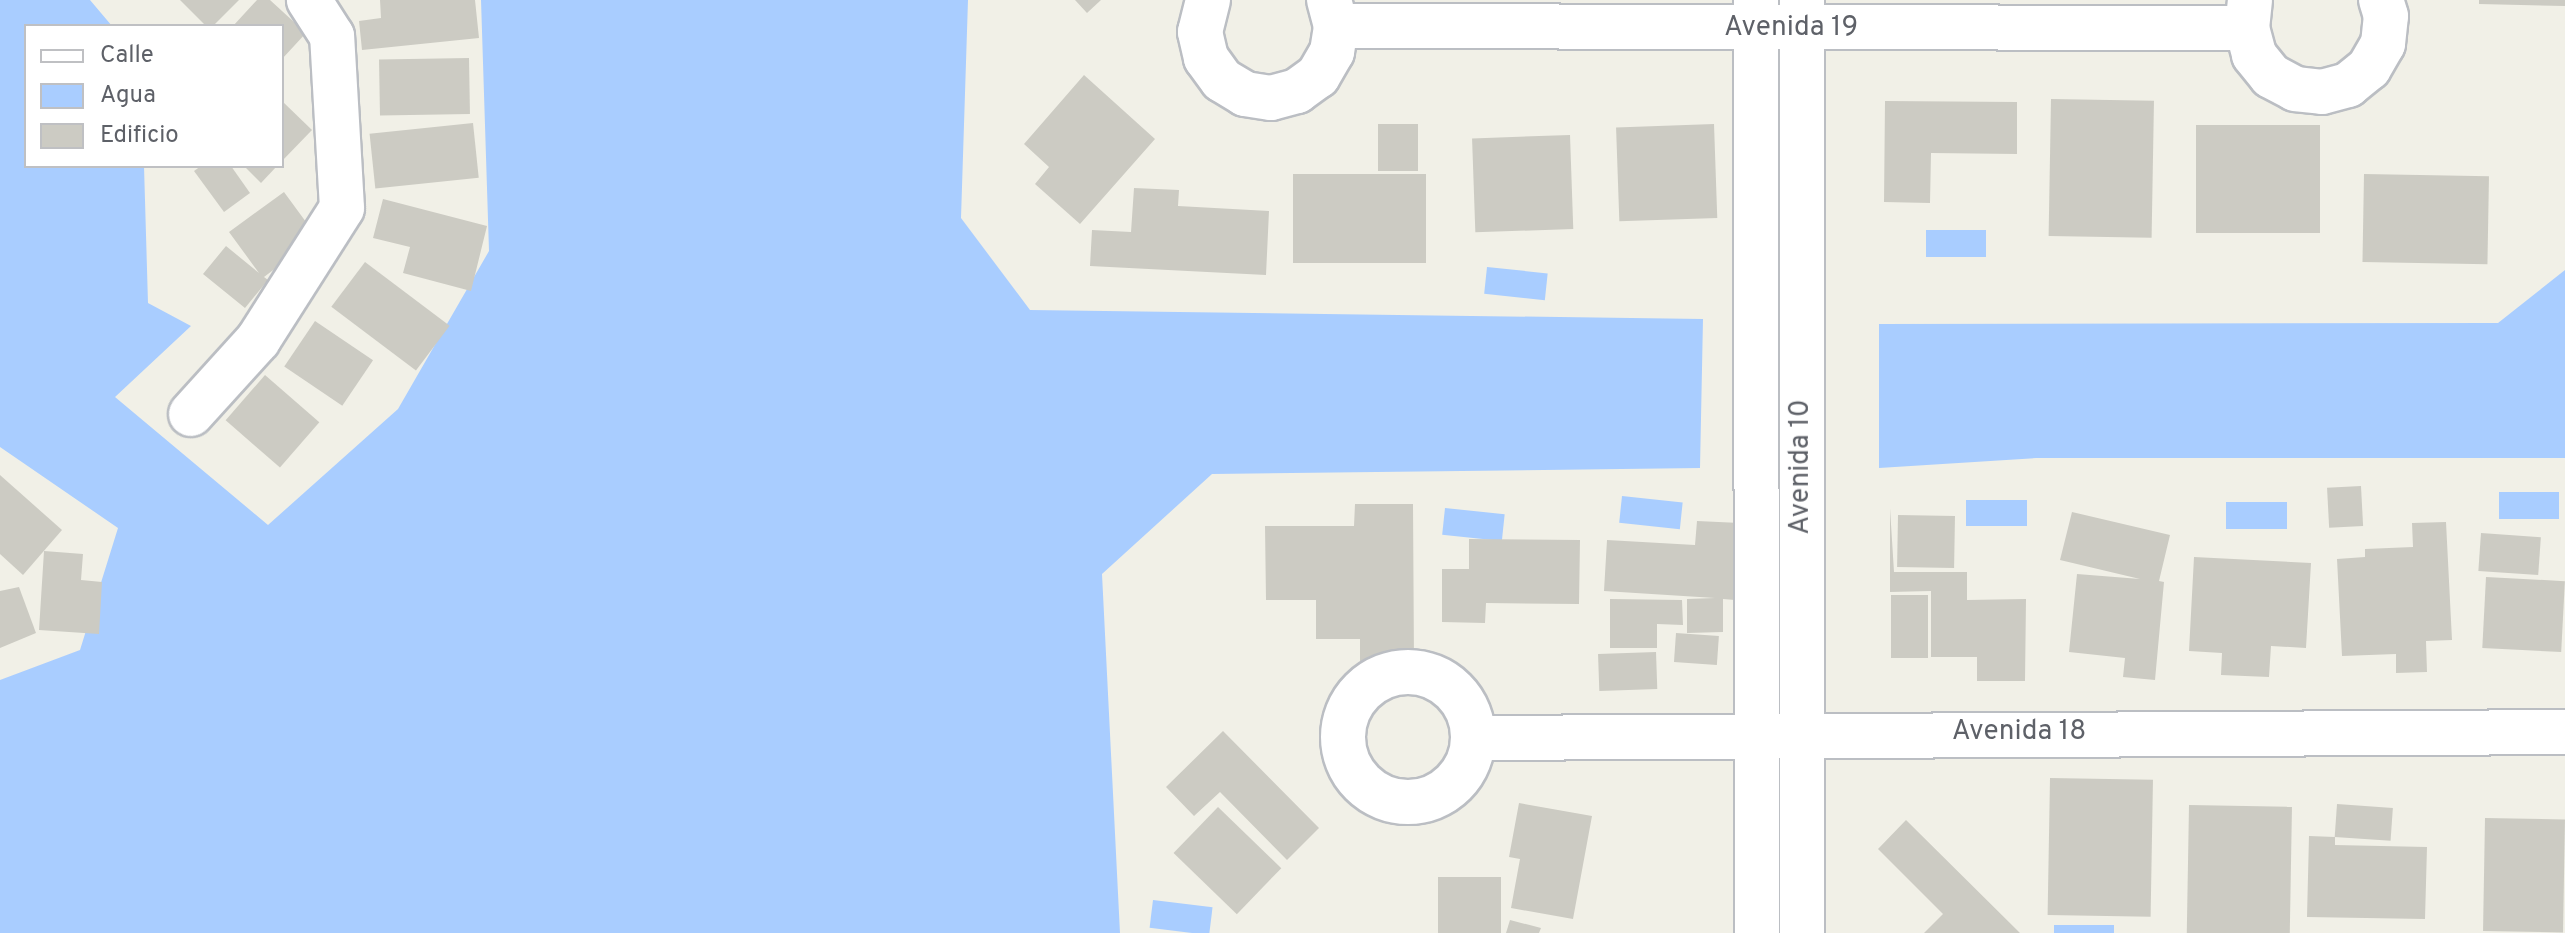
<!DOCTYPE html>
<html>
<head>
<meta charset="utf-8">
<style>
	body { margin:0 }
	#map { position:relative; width:2565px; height:933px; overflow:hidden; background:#f1f0e7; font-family:Overpass,sans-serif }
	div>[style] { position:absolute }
	.water>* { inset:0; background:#a9cdff; transform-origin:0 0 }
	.building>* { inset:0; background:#cccbc3; transform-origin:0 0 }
	.roads { filter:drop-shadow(2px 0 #bbbec3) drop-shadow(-2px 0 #bbbec3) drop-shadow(0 2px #bbbec3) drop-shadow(0 -2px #bbbec3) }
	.minor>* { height:44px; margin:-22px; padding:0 22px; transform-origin:22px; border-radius:22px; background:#fff }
	.minor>.ring { margin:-22px; padding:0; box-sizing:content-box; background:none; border:44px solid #fff; border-radius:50% }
	span { translate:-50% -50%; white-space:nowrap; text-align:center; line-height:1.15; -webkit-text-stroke:6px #fff; paint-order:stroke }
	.street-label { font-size:28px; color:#5e6168 }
	.legend { position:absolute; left:24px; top:24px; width:260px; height:144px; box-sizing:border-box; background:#fff; border:2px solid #bfc0c3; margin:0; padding:10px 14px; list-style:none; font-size:24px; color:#5e6168 }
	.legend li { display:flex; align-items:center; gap:16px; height:40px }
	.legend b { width:40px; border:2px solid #bfc0c3 }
</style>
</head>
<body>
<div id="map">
	<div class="water">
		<div style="clip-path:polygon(0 0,90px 0,112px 26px,26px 26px,26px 166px,144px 166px,148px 303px,191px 326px,115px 397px,268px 525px,398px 409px,489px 251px,481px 0,968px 0,961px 218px,1030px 310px,1703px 319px,1700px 468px,1212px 474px,1102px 574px,1120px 933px,0 933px,0 680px,80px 650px,118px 528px,0 447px)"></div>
		<div style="left:1926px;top:230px;width:60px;height:27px"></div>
		<div style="left:1487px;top:267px;width:61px;height:27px;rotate:6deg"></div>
		<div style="clip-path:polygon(2565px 270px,2565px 458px,2036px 458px,1879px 468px,1879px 324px,2498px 323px)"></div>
		<div style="left:2499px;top:492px;width:60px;height:27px"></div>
		<div style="left:1622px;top:496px;width:61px;height:27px;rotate:6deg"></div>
		<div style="left:1966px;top:500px;width:61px;height:26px"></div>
		<div style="left:2226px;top:502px;width:61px;height:27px"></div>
		<div style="left:1445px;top:508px;width:60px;height:27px;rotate:6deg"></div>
		<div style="left:1153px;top:900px;width:60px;height:28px;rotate:7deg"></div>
		<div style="left:2054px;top:925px;width:60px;height:8px"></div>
	</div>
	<div class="building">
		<div style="clip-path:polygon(180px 0,239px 0,213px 26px,206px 26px)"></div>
		<div style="clip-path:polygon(257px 0,270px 0,306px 33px,282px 59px,282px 26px,233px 26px)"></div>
		<div style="clip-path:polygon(380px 0,475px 0,479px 38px,362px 50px,359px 21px,381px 18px)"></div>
		<div style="clip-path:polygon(1075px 0,1101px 0,1087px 13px)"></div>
		<div style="clip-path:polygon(2479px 0,2565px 0,2565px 6px,2479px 4px)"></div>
		<div style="left:469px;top:58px;width:56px;height:90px;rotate:89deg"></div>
		<div style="clip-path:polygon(1084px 75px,1155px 139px,1080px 224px,1035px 184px,1049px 167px,1024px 144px)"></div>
		<div style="left:2051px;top:99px;width:103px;height:137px;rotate:1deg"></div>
		<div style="clip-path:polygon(282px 101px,312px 130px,282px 161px)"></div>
		<div style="clip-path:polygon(1885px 101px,2017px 102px,2017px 154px,1931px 153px,1930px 203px,1884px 202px)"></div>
		<div style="left:473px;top:123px;width:55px;height:104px;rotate:84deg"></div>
		<div style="left:1378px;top:124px;width:40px;height:47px"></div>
		<div style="left:1714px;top:124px;width:94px;height:98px;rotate:88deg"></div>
		<div style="left:2196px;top:125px;width:124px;height:108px"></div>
		<div style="left:1570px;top:135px;width:94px;height:98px;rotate:88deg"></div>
		<div style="clip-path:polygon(201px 166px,231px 166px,250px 193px,224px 212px,194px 171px)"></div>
		<div style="clip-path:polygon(244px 166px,277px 166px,261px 183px)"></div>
		<div style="left:1293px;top:174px;width:133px;height:89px"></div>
		<div style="left:2364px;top:174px;width:125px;height:88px;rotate:1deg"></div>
		<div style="clip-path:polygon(1134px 188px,1179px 190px,1178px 206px,1269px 211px,1266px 275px,1090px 266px,1092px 230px,1131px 232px)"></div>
		<div style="clip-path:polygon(284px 192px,317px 237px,264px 277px,268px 280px,245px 308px,203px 274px,226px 246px,259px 273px,229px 232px)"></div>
		<div style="clip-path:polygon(383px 199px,487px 226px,471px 291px,403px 273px,410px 247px,373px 238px)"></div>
		<div style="left:365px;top:262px;width:106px;height:56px;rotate:37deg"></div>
		<div style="left:315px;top:321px;width:70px;height:55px;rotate:34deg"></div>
		<div style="left:265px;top:375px;width:72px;height:60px;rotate:41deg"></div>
		<div style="clip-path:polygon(0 475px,62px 530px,23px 575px,0 554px)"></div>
		<div style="left:2361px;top:486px;width:40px;height:34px;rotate:87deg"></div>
		<div style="clip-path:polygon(1355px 504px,1413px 504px,1414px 662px,1360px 662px,1360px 639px,1316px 639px,1316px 600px,1266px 600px,1265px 526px,1354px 526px)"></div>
		<div style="clip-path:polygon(1890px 508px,1894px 572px,1967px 572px,1967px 600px,2026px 599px,2025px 681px,1977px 681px,1977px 657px,1931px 657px,1931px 591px,1890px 592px)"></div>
		<div style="clip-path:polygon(2072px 512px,2170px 535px,2159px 581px,2164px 582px,2155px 680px,2123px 677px,2125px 658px,2069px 652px,2077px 574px,2140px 579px,2060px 560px)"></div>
		<div style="left:1898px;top:515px;width:57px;height:52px;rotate:1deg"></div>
		<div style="clip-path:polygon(1697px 521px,1740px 523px,1735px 600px,1723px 599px,1723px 632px,1687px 633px,1687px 599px,1715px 598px,1604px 591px,1607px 540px,1695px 545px)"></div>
		<div style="clip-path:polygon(2446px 522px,2452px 640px,2426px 641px,2427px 672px,2396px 673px,2396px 654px,2342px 656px,2337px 559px,2365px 557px,2365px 549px,2413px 547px,2412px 523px)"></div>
		<div style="left:2481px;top:533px;width:60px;height:38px;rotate:4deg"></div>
		<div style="clip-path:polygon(1469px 539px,1580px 540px,1579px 604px,1486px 603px,1485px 623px,1442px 622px,1442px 569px,1469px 569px)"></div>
		<div style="clip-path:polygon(44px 551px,83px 554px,81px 580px,102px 582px,99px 634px,39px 630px)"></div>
		<div style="clip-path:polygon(2194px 557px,2311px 563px,2306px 648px,2271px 646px,2269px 677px,2221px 675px,2222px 653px,2189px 651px)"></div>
		<div style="left:2486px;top:577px;width:79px;height:71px;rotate:3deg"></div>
		<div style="clip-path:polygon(19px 587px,36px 633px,0 648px,0 591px)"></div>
		<div style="left:1891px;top:595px;width:37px;height:63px"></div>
		<div style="clip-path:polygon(1610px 599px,1682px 600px,1683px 625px,1657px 624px,1657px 648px,1610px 648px)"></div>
		<div style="left:1676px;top:633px;width:43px;height:29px;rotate:4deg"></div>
		<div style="left:1656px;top:652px;width:37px;height:58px;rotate:88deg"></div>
		<div style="clip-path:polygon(1223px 731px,1319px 828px,1287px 860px,1220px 792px,1194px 816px,1166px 787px)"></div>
		<div style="left:2050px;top:778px;width:103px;height:137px;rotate:1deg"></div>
		<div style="clip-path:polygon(1519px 803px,1592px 816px,1573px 919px,1511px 908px,1520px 859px,1509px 857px)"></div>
		<div style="left:2337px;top:804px;width:56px;height:33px;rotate:4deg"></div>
		<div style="left:2189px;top:805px;width:103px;height:128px;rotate:1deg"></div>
		<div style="left:1218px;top:807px;width:88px;height:64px;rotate:44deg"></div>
		<div style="left:2485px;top:818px;width:80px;height:113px;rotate:1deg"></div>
		<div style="clip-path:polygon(1906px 820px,2020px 933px,1924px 933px,1943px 914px,1878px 849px)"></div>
		<div style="clip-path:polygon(2309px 836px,2335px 837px,2335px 845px,2427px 847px,2425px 919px,2307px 917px)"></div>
		<div style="left:1438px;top:877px;width:63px;height:56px"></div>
		<div style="clip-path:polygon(1510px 920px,1541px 928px,1539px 933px,1506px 933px)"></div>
	</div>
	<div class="roads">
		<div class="minor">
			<div style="left:1208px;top:0;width:33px;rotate:104deg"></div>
			<div style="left:1200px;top:32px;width:27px;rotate:77deg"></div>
			<div style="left:1206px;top:58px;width:27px;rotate:54deg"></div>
			<div style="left:1222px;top:80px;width:27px;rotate:31deg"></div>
			<div style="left:1245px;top:94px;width:26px;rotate:9deg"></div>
			<div style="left:1271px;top:98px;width:27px;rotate:-15deg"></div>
			<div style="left:1297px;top:91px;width:26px;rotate:-36deg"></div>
			<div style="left:1318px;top:76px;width:28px;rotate:-60deg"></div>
			<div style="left:1332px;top:52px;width:26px;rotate:-81deg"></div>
			<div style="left:1336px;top:26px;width:27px;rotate:-105deg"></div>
			<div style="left:1756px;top:0;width:933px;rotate:89.94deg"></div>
			<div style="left:2250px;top:0;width:28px;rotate:96deg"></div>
			<div style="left:2247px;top:28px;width:28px;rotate:75deg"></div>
			<div style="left:2254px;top:55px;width:27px;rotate:51deg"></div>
			<div style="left:2271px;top:76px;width:27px;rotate:28deg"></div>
			<div style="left:2295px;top:89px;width:27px;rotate:6deg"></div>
			<div style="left:2322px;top:92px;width:27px;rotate:-15deg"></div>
			<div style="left:2348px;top:85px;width:27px;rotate:-39deg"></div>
			<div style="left:2369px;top:68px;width:28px;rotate:-60deg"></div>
			<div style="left:2383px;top:44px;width:28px;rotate:-84deg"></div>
			<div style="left:2386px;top:16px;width:17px;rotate:-107deg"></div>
			<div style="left:1336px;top:26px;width:911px;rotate:0.13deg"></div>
			<div style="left:191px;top:414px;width:100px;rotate:-47.8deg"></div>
			<div style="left:258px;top:340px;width:156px;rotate:-57.5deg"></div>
			<div style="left:342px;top:208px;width:172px;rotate:-93.3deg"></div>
			<div style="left:332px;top:36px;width:43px;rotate:-122.6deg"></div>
			<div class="ring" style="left:1343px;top:672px;width:86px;height:86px"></div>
			<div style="left:1473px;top:738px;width:1092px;rotate:-0.31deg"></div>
			<div style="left:1802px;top:933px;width:933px;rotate:-90deg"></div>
		</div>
	</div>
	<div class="street-label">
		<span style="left:1791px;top:28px">Avenida 19</span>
		<span style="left:1801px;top:467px;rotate:-90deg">Avenida 10</span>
		<span style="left:2019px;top:732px">Avenida 18</span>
	</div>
	<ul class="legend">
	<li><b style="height:10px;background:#fff"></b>Calle</li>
	<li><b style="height:22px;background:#a9cdff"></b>Agua</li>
	<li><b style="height:22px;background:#cccbc3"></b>Edificio</li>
	</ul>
</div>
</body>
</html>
